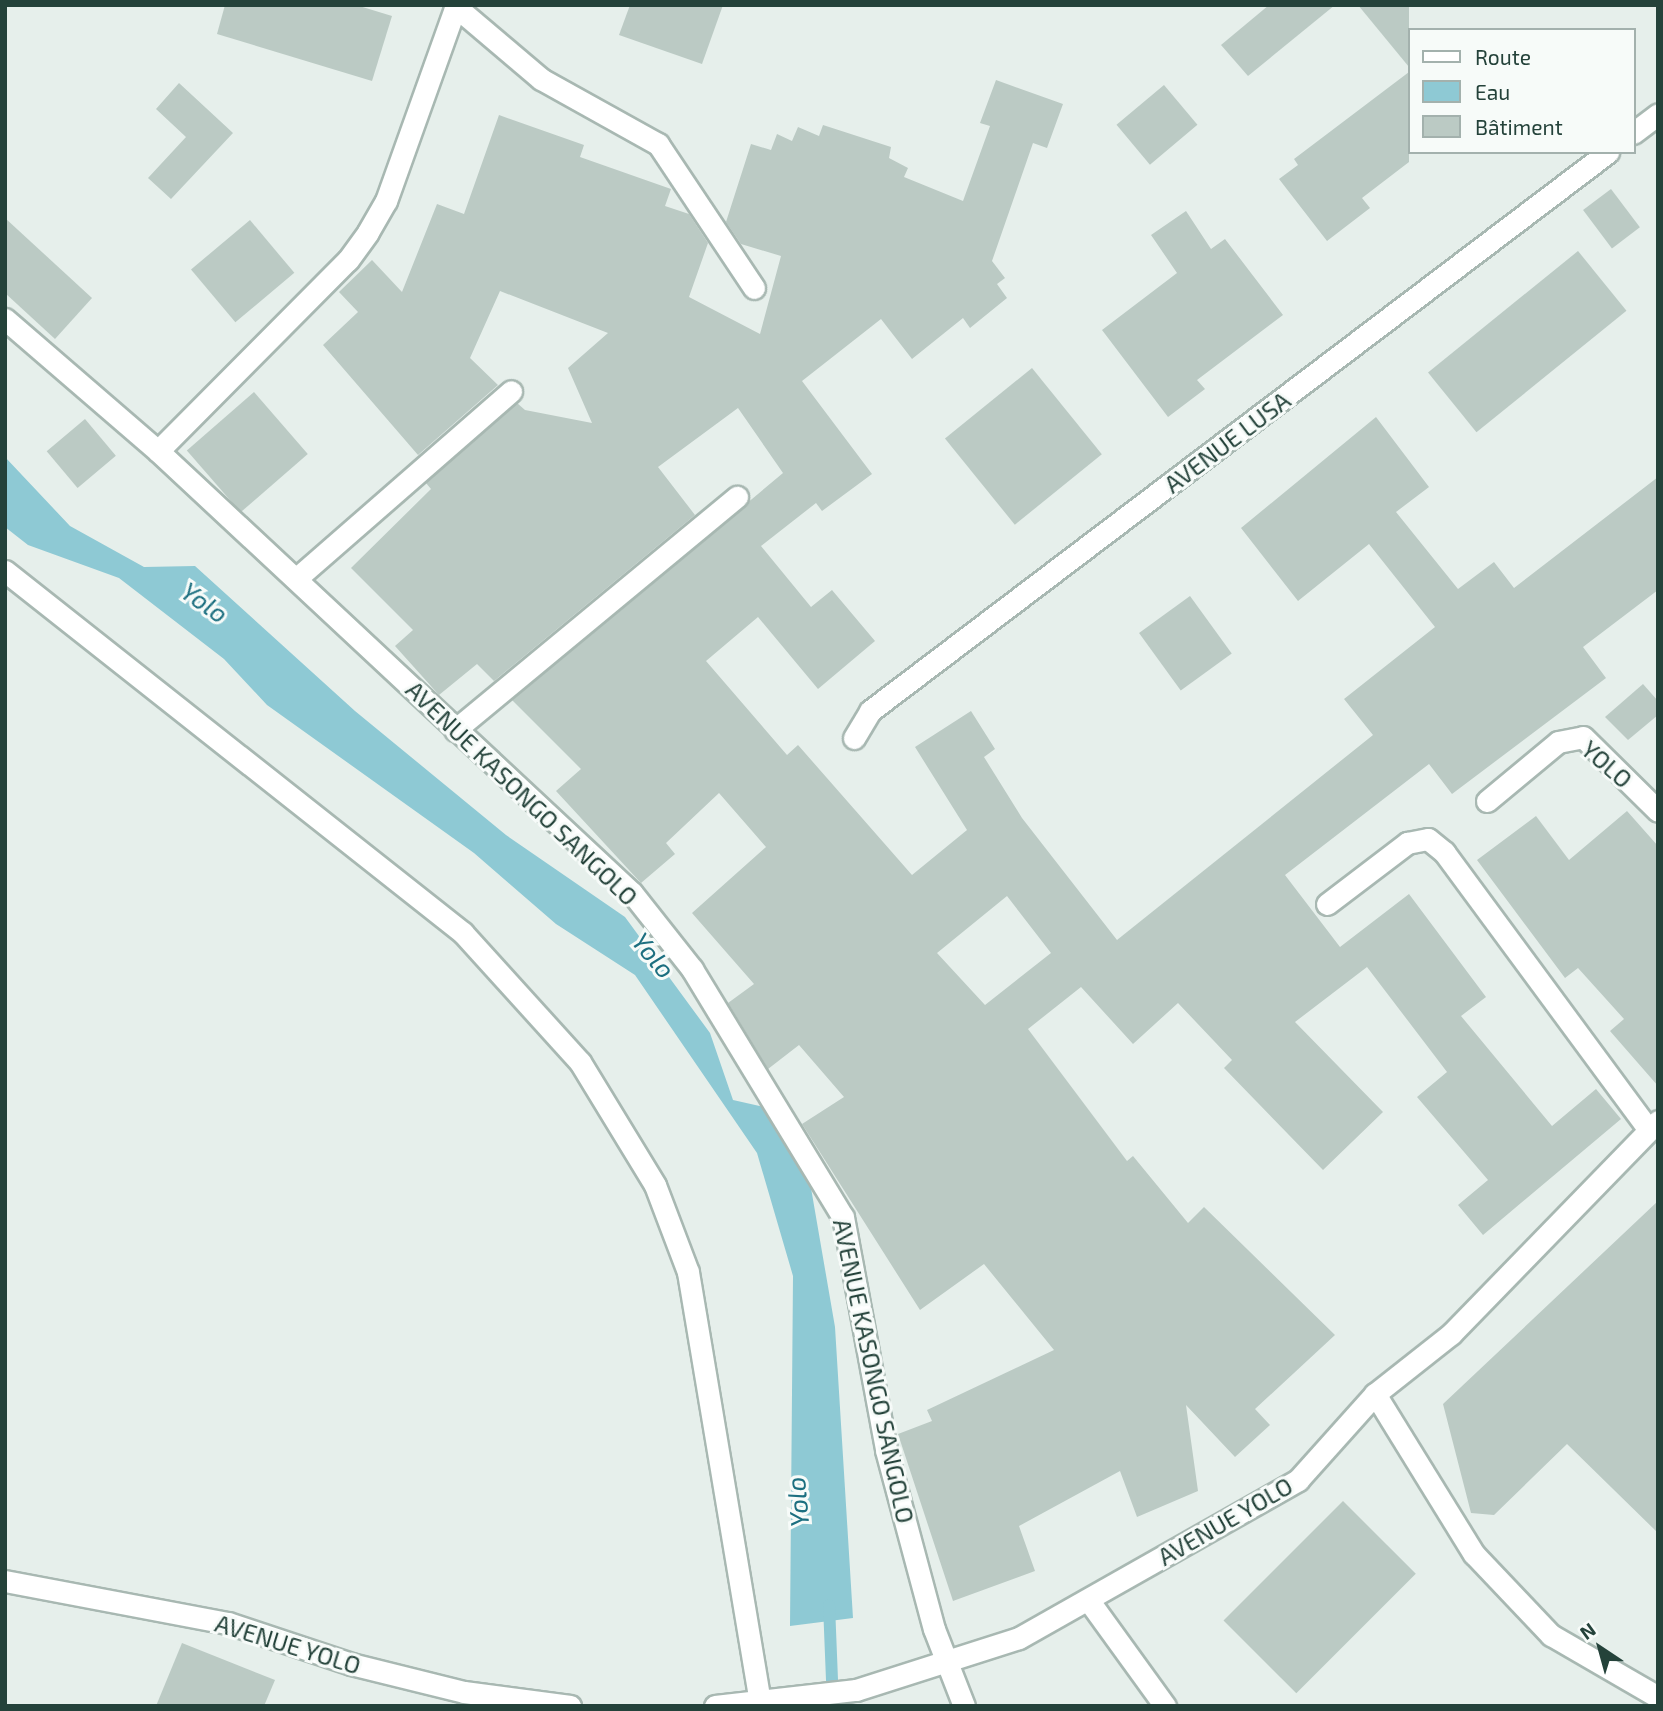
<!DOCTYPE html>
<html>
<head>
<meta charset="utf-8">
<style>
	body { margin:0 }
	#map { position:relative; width:1663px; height:1711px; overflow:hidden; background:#e6efeb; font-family:"Exo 2",sans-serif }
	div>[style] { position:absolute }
	.water>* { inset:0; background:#8ec9d4 }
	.stream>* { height:12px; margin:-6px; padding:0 6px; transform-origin:6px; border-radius:6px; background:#8ec9d4 }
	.building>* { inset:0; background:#bbcac4; transform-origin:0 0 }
	.roads { filter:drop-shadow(2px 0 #a8b8b2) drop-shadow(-2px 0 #a8b8b2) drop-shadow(0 2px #a8b8b2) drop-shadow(0 -2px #a8b8b2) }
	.minor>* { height:21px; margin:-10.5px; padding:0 10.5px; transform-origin:10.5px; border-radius:10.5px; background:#fff }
	.tertiary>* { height:21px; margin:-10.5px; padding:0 10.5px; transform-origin:10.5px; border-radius:10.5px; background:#fff }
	span { translate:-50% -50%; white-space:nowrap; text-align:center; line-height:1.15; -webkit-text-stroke:6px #f7fbf9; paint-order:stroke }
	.street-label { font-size:24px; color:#24423a }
	.water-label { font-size:26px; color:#1c6f80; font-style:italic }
	.frame { position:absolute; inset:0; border:7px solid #24423a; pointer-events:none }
	.legend { position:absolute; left:1408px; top:28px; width:228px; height:126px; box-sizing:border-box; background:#f7fbf9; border:2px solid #a3b1ad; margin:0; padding:9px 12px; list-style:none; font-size:21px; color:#24423a }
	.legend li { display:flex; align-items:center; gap:14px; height:35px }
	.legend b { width:35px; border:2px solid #a3b1ad }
	.north { position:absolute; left:1565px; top:1613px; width:70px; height:70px; -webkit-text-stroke:5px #f7fbf9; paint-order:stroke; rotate:324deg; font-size:19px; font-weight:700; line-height:28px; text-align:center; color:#24423a }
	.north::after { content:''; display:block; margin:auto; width:24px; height:32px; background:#24423a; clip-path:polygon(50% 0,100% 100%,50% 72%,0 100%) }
</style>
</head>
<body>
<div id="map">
	<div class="water">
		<div style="clip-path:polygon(5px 457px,70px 526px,144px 567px,195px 566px,355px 711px,506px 835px,625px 917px,710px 1033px,733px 1100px,769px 1108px,811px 1188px,835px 1327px,853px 1618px,790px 1626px,793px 1276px,757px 1153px,635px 975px,556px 924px,474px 853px,267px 705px,224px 659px,119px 578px,28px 545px,5px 527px)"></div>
	</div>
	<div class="stream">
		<div style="left:829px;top:1605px;width:101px;rotate:87.7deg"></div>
	</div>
	<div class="building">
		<div style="clip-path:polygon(225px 5px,356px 5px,392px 16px,372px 81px,217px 34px)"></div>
		<div style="clip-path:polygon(630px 5px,723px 5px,702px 64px,619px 35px)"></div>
		<div style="clip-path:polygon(1269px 5px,1335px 5px,1248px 76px,1221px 45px)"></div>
		<div style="clip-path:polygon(1358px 5px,1409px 5px,1409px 67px)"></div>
		<div style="clip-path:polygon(1409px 72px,1409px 162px,1362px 198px,1370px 208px,1327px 241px,1279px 179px,1298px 165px,1294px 159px)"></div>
		<div style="clip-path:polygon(evenodd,996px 80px,1063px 104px,1047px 148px,1033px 143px,992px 261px,1005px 278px,997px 284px,1007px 298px,970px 328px,963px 318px,912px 359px,881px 319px,802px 381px,872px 474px,822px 511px,816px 503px,761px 546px,811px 607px,832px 590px,875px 641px,818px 689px,758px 617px,706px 661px,787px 755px,798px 745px,912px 875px,967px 830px,915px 747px,971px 711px,995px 749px,984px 757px,1022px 818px,1117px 940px,1373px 735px,1344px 699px,1435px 627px,1369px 544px,1298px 601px,1241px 528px,1376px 417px,1429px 487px,1396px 512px,1458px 589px,1494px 562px,1514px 588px,1658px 477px,1658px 590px,1583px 647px,1606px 678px,1452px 794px,1429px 764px,1285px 875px,1340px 947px,1409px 894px,1486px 997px,1461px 1016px,1552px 1126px,1596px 1089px,1621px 1119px,1483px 1235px,1458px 1205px,1488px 1180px,1417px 1097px,1447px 1072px,1367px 967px,1295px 1022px,1383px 1112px,1323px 1170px,1224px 1068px,1232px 1060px,1178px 1003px,1133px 1044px,1081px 987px,1028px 1029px,1127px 1161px,1133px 1156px,1188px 1223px,1204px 1207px,1335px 1335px,1255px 1409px,1270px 1425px,1235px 1457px,1186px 1405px,1198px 1491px,1137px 1517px,1120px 1471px,1019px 1526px,1035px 1571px,953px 1601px,898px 1434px,932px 1421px,927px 1410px,1054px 1350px,984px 1264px,920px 1310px,802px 1124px,844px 1097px,799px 1045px,768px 1069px,728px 1003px,754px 984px,692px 913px,766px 847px,719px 793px,666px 843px,675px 854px,641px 883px,556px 791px,581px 769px,512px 700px,783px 473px,738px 408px,658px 467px,695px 515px,494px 681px,477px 664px,439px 695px,395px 646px,413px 630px,351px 568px,431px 489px,426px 483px,517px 403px,525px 410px,592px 423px,568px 368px,608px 333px,500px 291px,470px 358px,498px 385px,418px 455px,323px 345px,358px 312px,339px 292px,372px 260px,402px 292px,437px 204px,464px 214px,499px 115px,584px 145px,580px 157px,671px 189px,665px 206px,689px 214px,708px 243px,689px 297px,760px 334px,781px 256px,741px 244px,726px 222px,751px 144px,771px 150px,777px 134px,792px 141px,798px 127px,819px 136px,823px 125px,891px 147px,889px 158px,908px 168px,904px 177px,963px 201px,990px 126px,980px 123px,996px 80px,1007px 896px,1051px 953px,985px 1005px,937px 953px,1007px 896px)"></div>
		<div style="clip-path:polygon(179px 83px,233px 133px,171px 199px,148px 178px,186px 137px,156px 109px)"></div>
		<div style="left:1164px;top:85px;width:52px;height:62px;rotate:50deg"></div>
		<div style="left:1611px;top:189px;width:48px;height:35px;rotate:53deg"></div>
		<div style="clip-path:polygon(1186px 211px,1211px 249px,1225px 239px,1283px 315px,1197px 380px,1205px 389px,1168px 417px,1102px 330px,1177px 273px,1151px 235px)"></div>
		<div style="clip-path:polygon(5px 218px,92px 298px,55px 339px,5px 293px)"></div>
		<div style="left:250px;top:220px;width:69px;height:77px;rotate:50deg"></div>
		<div style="left:1578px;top:251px;width:77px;height:193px;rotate:51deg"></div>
		<div style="left:1032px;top:368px;width:111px;height:112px;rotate:51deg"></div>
		<div style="left:254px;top:392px;width:82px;height:89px;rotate:49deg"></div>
		<div style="left:85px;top:419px;width:48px;height:50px;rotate:50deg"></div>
		<div style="left:1190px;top:596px;width:71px;height:63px;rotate:54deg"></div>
		<div style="clip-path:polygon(1643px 684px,1658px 701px,1658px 715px,1628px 740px,1605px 717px)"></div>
		<div style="clip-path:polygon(1627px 811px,1658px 846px,1658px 1086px,1610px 1031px,1624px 1019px,1578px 968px,1565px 978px,1477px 860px,1536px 816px,1569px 860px)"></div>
		<div style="clip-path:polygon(1658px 1201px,1658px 1533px,1567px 1444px,1494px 1515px,1471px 1513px,1443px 1404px)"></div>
		<div style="left:1343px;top:1501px;width:103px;height:169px;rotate:45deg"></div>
		<div style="clip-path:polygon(182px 1643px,275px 1680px,264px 1706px,156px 1706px)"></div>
	</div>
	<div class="roads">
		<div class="minor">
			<div style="left:455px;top:6px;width:113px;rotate:40.3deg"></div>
			<div style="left:541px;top:79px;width:134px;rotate:29.1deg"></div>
			<div style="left:658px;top:144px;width:173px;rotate:56.3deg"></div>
			<div style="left:1633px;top:133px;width:31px;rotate:-37deg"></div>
			<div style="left:5px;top:319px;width:202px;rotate:40.8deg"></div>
			<div style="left:158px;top:451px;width:648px;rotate:43deg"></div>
			<div style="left:632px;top:893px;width:97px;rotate:51.7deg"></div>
			<div style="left:692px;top:969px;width:290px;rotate:58.7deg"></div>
			<div style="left:843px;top:1217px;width:237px;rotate:79.5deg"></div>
			<div style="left:886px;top:1450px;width:185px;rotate:75deg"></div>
			<div style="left:934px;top:1629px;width:83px;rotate:68.7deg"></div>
			<div style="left:158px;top:451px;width:269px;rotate:-45.2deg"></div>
			<div style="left:348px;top:260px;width:34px;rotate:-54deg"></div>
			<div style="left:368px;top:232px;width:36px;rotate:-60deg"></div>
			<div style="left:386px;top:201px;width:208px;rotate:-70.3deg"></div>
			<div style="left:5px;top:571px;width:584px;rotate:38.32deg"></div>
			<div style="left:463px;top:933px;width:174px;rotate:47.8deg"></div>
			<div style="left:580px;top:1062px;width:144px;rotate:58.6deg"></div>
			<div style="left:655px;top:1185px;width:93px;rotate:69.2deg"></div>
			<div style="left:688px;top:1272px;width:440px;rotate:80.5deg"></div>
			<div style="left:297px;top:578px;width:284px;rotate:-41.1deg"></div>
			<div style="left:455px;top:730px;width:366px;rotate:-39.6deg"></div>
			<div style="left:854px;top:738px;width:31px;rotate:-59deg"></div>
			<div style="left:870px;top:711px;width:926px;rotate:-37.14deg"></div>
			<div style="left:1487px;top:801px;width:92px;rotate:-39.7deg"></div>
			<div style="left:1558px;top:742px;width:25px;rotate:-11deg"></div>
			<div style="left:1583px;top:737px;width:105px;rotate:44.6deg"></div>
			<div style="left:1327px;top:904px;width:101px;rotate:-37.3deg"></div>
			<div style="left:1407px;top:843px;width:21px;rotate:-11deg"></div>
			<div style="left:1428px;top:839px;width:21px;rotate:39deg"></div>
			<div style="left:1444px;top:852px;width:345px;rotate:53.6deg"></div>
			<div style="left:1375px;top:1394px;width:188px;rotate:58.3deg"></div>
			<div style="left:1474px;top:1554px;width:112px;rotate:46.5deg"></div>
			<div style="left:1551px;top:1635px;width:124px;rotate:30.1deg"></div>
			<div style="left:1089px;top:1601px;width:130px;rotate:54.1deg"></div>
		</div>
		<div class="tertiary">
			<div style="left:5px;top:1581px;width:227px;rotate:10.7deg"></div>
			<div style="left:228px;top:1623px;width:130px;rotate:18.4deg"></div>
			<div style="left:351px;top:1664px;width:116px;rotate:13.9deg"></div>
			<div style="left:464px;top:1692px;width:107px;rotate:7.5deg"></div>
			<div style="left:715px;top:1706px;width:142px;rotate:-6.5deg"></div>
			<div style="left:856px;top:1690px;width:171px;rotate:-17.7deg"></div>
			<div style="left:1019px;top:1638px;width:321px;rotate:-29.5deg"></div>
			<div style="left:1298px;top:1480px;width:115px;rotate:-48.2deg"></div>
			<div style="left:1375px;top:1394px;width:97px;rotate:-38.3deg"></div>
			<div style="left:1451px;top:1334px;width:297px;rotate:-45.8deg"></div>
		</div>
	</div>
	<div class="street-label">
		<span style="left:1227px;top:442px;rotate:-37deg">AVENUE LUSA</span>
		<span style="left:1607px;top:764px;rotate:41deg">YOLO</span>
		<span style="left:522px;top:793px;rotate:44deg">AVENUE KASONGO SANGOLO</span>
		<span style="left:874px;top:1371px;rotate:78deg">AVENUE KASONGO SANGOLO</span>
		<span style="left:1225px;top:1521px;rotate:-30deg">AVENUE YOLO</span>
		<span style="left:288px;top:1644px;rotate:17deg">AVENUE YOLO</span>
	</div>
	<div class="water-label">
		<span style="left:205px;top:602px;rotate:35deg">Yolo</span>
		<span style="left:654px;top:955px;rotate:50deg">Yolo</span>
		<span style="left:797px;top:1502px;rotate:-95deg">Yolo</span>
	</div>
	<div class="frame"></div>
	<ul class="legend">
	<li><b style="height:9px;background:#fff"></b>Route</li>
	<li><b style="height:19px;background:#8ec9d4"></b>Eau</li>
	<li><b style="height:19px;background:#bbcac4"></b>Bâtiment</li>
	</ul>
	<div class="north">N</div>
</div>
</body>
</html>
